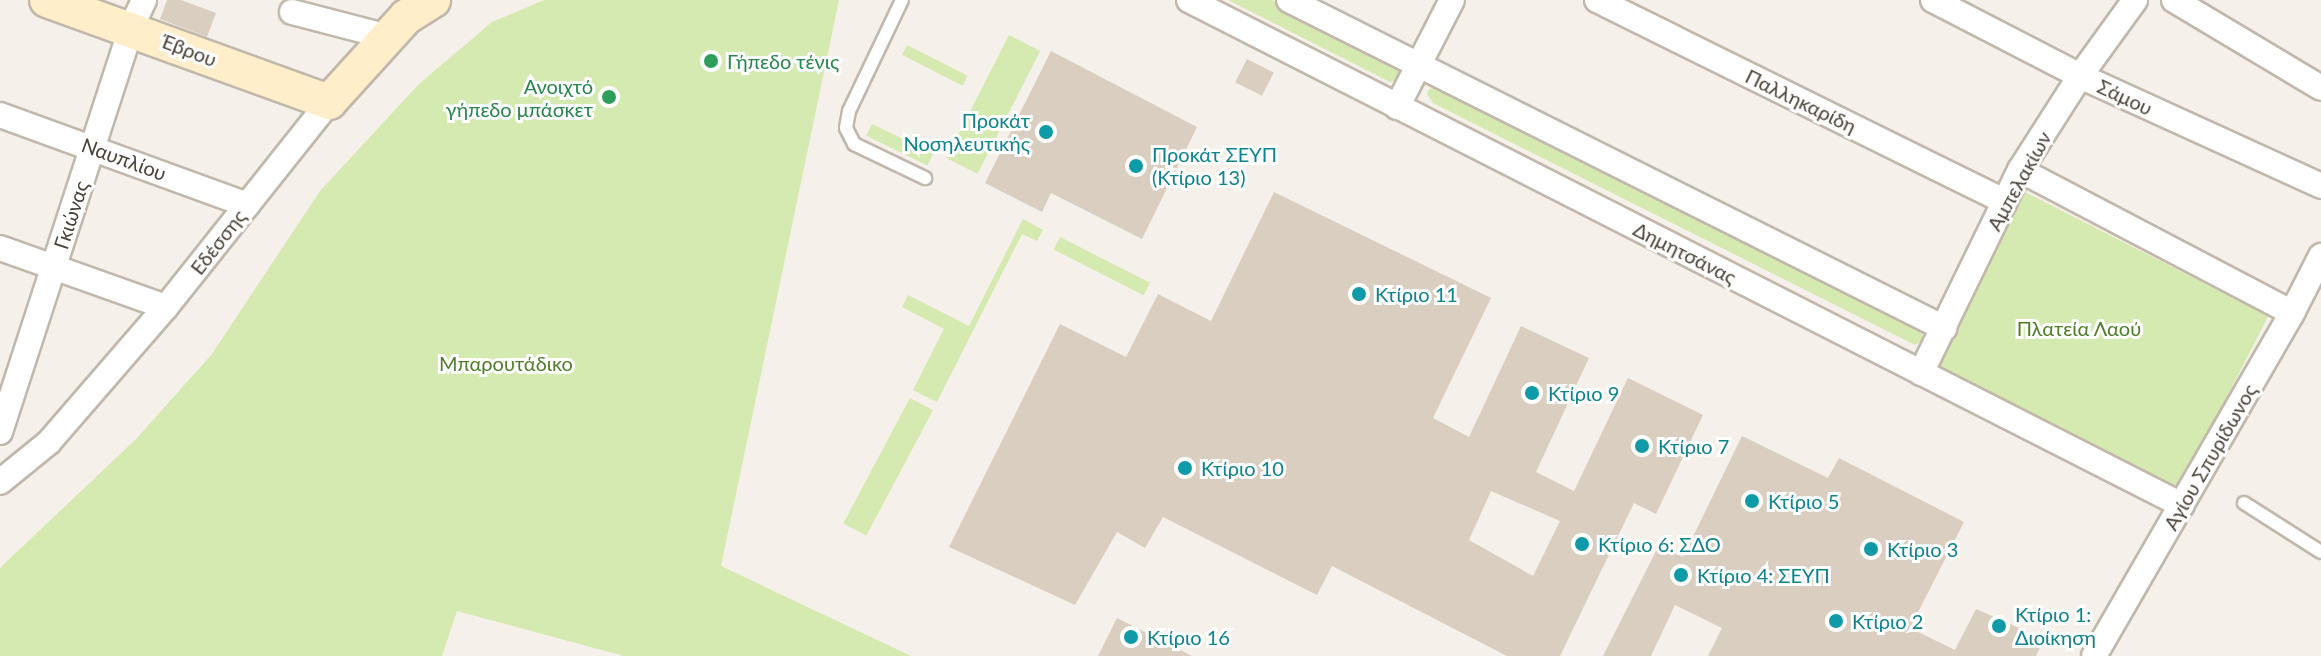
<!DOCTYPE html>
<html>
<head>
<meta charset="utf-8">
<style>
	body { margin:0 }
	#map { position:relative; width:2321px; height:656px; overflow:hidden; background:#f5f0e9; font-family:Lato,sans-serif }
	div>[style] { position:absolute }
	.green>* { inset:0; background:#d4eab0; transform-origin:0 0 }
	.building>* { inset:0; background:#dacec1; transform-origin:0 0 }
	.roads { filter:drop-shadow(2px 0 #c1b8ab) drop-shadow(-2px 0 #c1b8ab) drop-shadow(0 2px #c1b8ab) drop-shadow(0 -2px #c1b8ab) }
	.lane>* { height:12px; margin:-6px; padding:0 6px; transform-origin:6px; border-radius:6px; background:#fff }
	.street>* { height:24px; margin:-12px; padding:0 12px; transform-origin:12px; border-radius:12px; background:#fff }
	.secondary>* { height:34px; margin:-17px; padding:0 17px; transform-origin:17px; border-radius:17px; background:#ffeec9 }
	.dots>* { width:22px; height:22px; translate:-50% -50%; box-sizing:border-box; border:4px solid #fff; border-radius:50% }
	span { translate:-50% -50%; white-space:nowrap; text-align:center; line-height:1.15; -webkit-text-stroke:6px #fff; paint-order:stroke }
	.street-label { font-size:20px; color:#494137 }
	.leisure-label { font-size:20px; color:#27864d }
	.left { translate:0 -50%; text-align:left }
	.right { translate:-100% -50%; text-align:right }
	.culture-label { font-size:20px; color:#0d838f }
	.park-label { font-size:20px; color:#4e7e27 }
</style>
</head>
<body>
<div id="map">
	<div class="green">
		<div style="clip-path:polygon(544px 0,839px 0,721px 566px,911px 656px,624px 656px,457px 611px,442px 656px,0 656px,0 568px,136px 439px,212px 354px,320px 191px,419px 84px,492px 22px)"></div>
		<div style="clip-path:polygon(1228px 0,1272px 0,1399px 64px,1403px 73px,1399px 81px,1390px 82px)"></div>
		<div style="left:1009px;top:35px;width:35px;height:138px;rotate:27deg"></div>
		<div style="left:907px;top:45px;width:68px;height:11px;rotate:27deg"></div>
		<div style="clip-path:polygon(1440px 87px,1921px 331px,1925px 340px,1915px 345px,1433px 103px,1427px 94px,1429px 89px)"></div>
		<div style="left:872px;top:124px;width:68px;height:13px;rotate:26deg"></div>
		<div style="left:2025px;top:192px;width:273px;height:196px;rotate:27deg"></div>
		<div style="clip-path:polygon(1023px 219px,1043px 230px,1037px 241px,1022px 234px,937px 402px,913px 390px,944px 329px,902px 307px,908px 295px,969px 326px)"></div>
		<div style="left:1060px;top:237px;width:101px;height:14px;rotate:27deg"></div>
		<div style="left:910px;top:398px;width:26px;height:142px;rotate:28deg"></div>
	</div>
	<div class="building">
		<div style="clip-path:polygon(167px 0,181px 0,216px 13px,207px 37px,160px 19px)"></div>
		<div style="clip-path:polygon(1051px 51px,1197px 127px,1142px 239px,1051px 193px,1042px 212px,985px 183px)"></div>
		<div style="left:1247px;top:59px;width:30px;height:26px;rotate:27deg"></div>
		<div style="clip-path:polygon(evenodd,1274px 192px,1491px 298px,1433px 418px,1469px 437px,1521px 326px,1589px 358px,1536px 472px,1574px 491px,1628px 378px,1703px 415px,1656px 514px,1634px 503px,1560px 656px,1507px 656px,1332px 566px,1317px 595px,1163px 517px,1145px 548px,1117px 532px,1075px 605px,949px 547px,1060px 324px,1126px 357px,1158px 294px,1211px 321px,1274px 192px,1491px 491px,1560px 521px,1533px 576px,1469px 540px,1491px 491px)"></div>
		<div style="clip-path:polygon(1742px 436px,1828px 478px,1839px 458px,1964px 522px,1910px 628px,1955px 650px,1976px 609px,2044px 639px,2036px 656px,1708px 656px,1722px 628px,1675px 605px,1651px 656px,1603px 656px,1659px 545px,1683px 557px)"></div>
		<div style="clip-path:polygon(1117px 618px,1192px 656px,1098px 656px)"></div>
	</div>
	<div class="roads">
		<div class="lane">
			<div style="left:902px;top:0;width:123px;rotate:115.5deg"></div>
			<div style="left:849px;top:111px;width:17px;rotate:100deg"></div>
			<div style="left:846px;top:128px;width:18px;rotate:63deg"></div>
			<div style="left:854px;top:144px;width:79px;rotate:25.6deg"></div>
			<div style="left:2244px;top:503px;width:91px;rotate:32.5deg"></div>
		</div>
		<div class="street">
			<div style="left:1189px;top:0;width:1114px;rotate:26.96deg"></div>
			<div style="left:1289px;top:0;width:733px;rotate:26.6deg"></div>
			<div style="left:1597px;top:0;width:455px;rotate:26.3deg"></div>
			<div style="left:1933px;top:0;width:165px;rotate:27.3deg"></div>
			<div style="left:2080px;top:76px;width:265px;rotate:24.5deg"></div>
			<div style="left:2174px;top:0;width:171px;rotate:30.9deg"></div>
			<div style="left:292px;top:12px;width:99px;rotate:14.6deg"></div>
			<div style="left:1397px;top:107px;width:120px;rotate:-62.8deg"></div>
			<div style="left:0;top:115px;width:263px;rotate:20deg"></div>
			<div style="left:2020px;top:170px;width:307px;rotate:27.7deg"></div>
			<div style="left:0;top:248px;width:176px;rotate:19.6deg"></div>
			<div style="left:1921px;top:373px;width:226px;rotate:-64deg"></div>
			<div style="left:2020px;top:170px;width:112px;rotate:-57.4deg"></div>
			<div style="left:2080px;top:76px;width:94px;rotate:-54.1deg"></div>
			<div style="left:0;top:432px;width:425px;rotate:-72deg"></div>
			<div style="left:131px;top:28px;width:31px;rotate:-65deg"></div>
			<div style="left:0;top:482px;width:63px;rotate:-39.2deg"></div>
			<div style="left:49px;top:442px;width:179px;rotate:-49.1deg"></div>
			<div style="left:166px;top:307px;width:262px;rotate:-51.5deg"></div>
			<div style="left:2094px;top:656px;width:396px;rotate:-60deg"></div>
			<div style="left:2292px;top:313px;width:64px;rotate:-63deg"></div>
		</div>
		<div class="secondary">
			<div style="left:47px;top:0;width:300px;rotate:19.9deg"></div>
			<div style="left:329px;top:102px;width:115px;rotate:-47.8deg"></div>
			<div style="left:406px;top:17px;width:32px;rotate:-32deg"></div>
		</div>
	</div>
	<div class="dots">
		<div style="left:711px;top:61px;background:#2e9e5b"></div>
		<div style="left:609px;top:97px;background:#2e9e5b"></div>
		<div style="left:1046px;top:132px;background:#0f9aa8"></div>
		<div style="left:1136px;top:166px;background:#0f9aa8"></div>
		<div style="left:1359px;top:294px;background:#0f9aa8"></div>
		<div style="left:1532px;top:393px;background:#0f9aa8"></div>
		<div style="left:1642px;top:446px;background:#0f9aa8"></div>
		<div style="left:1185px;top:468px;background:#0f9aa8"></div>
		<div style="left:1752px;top:501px;background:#0f9aa8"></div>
		<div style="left:1582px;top:544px;background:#0f9aa8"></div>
		<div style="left:1871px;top:549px;background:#0f9aa8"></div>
		<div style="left:1681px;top:575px;background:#0f9aa8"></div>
		<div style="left:1836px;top:621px;background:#0f9aa8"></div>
		<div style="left:1999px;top:626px;background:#0f9aa8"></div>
		<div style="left:1131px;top:637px;background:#0f9aa8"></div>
	</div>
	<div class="street-label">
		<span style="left:189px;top:50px;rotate:21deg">Έβρου</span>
		<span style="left:2125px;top:97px;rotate:25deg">Σάμου</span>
		<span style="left:1801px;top:101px;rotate:26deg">Παλληκαρίδη</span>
		<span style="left:124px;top:159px;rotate:20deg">Ναυπλίου</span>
		<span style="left:2019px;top:181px;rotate:-61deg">Αμπελακίων</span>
		<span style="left:71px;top:215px;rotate:-72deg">Γκιώνας</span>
		<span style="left:218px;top:242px;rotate:-52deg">Εδέσσης</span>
		<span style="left:1685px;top:253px;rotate:27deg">Δημητσάνας</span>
		<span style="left:2210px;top:457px;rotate:-60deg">Αγίου Σπυρίδωνος</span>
	</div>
	<div class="leisure-label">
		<span class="left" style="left:727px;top:61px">Γήπεδο τένις</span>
		<span class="right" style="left:593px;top:98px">Ανοιχτό<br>γήπεδο μπάσκετ</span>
	</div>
	<div class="culture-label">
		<span class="right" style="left:1030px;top:132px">Προκάτ<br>Νοσηλευτικής</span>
		<span class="left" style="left:1152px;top:166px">Προκάτ ΣΕΥΠ<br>(Κτίριο 13)</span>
		<span class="left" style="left:1375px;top:294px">Κτίριο 11</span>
		<span class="left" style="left:1548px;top:393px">Κτίριο 9</span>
		<span class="left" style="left:1658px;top:446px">Κτίριο 7</span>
		<span class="left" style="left:1201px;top:468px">Κτίριο 10</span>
		<span class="left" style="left:1768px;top:501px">Κτίριο 5</span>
		<span class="left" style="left:1598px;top:544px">Κτίριο 6: ΣΔΟ</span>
		<span class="left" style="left:1887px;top:549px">Κτίριο 3</span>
		<span class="left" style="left:1697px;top:575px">Κτίριο 4: ΣΕΥΠ</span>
		<span class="left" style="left:2015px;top:626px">Κτίριο 1:<br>Διοίκηση</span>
		<span class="left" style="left:1852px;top:621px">Κτίριο 2</span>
		<span class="left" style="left:1147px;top:637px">Κτίριο 16</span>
	</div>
	<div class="park-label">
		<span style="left:2079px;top:328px">Πλατεία Λαού</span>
		<span style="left:506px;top:363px">Μπαρουτάδικο</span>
	</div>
</div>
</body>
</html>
